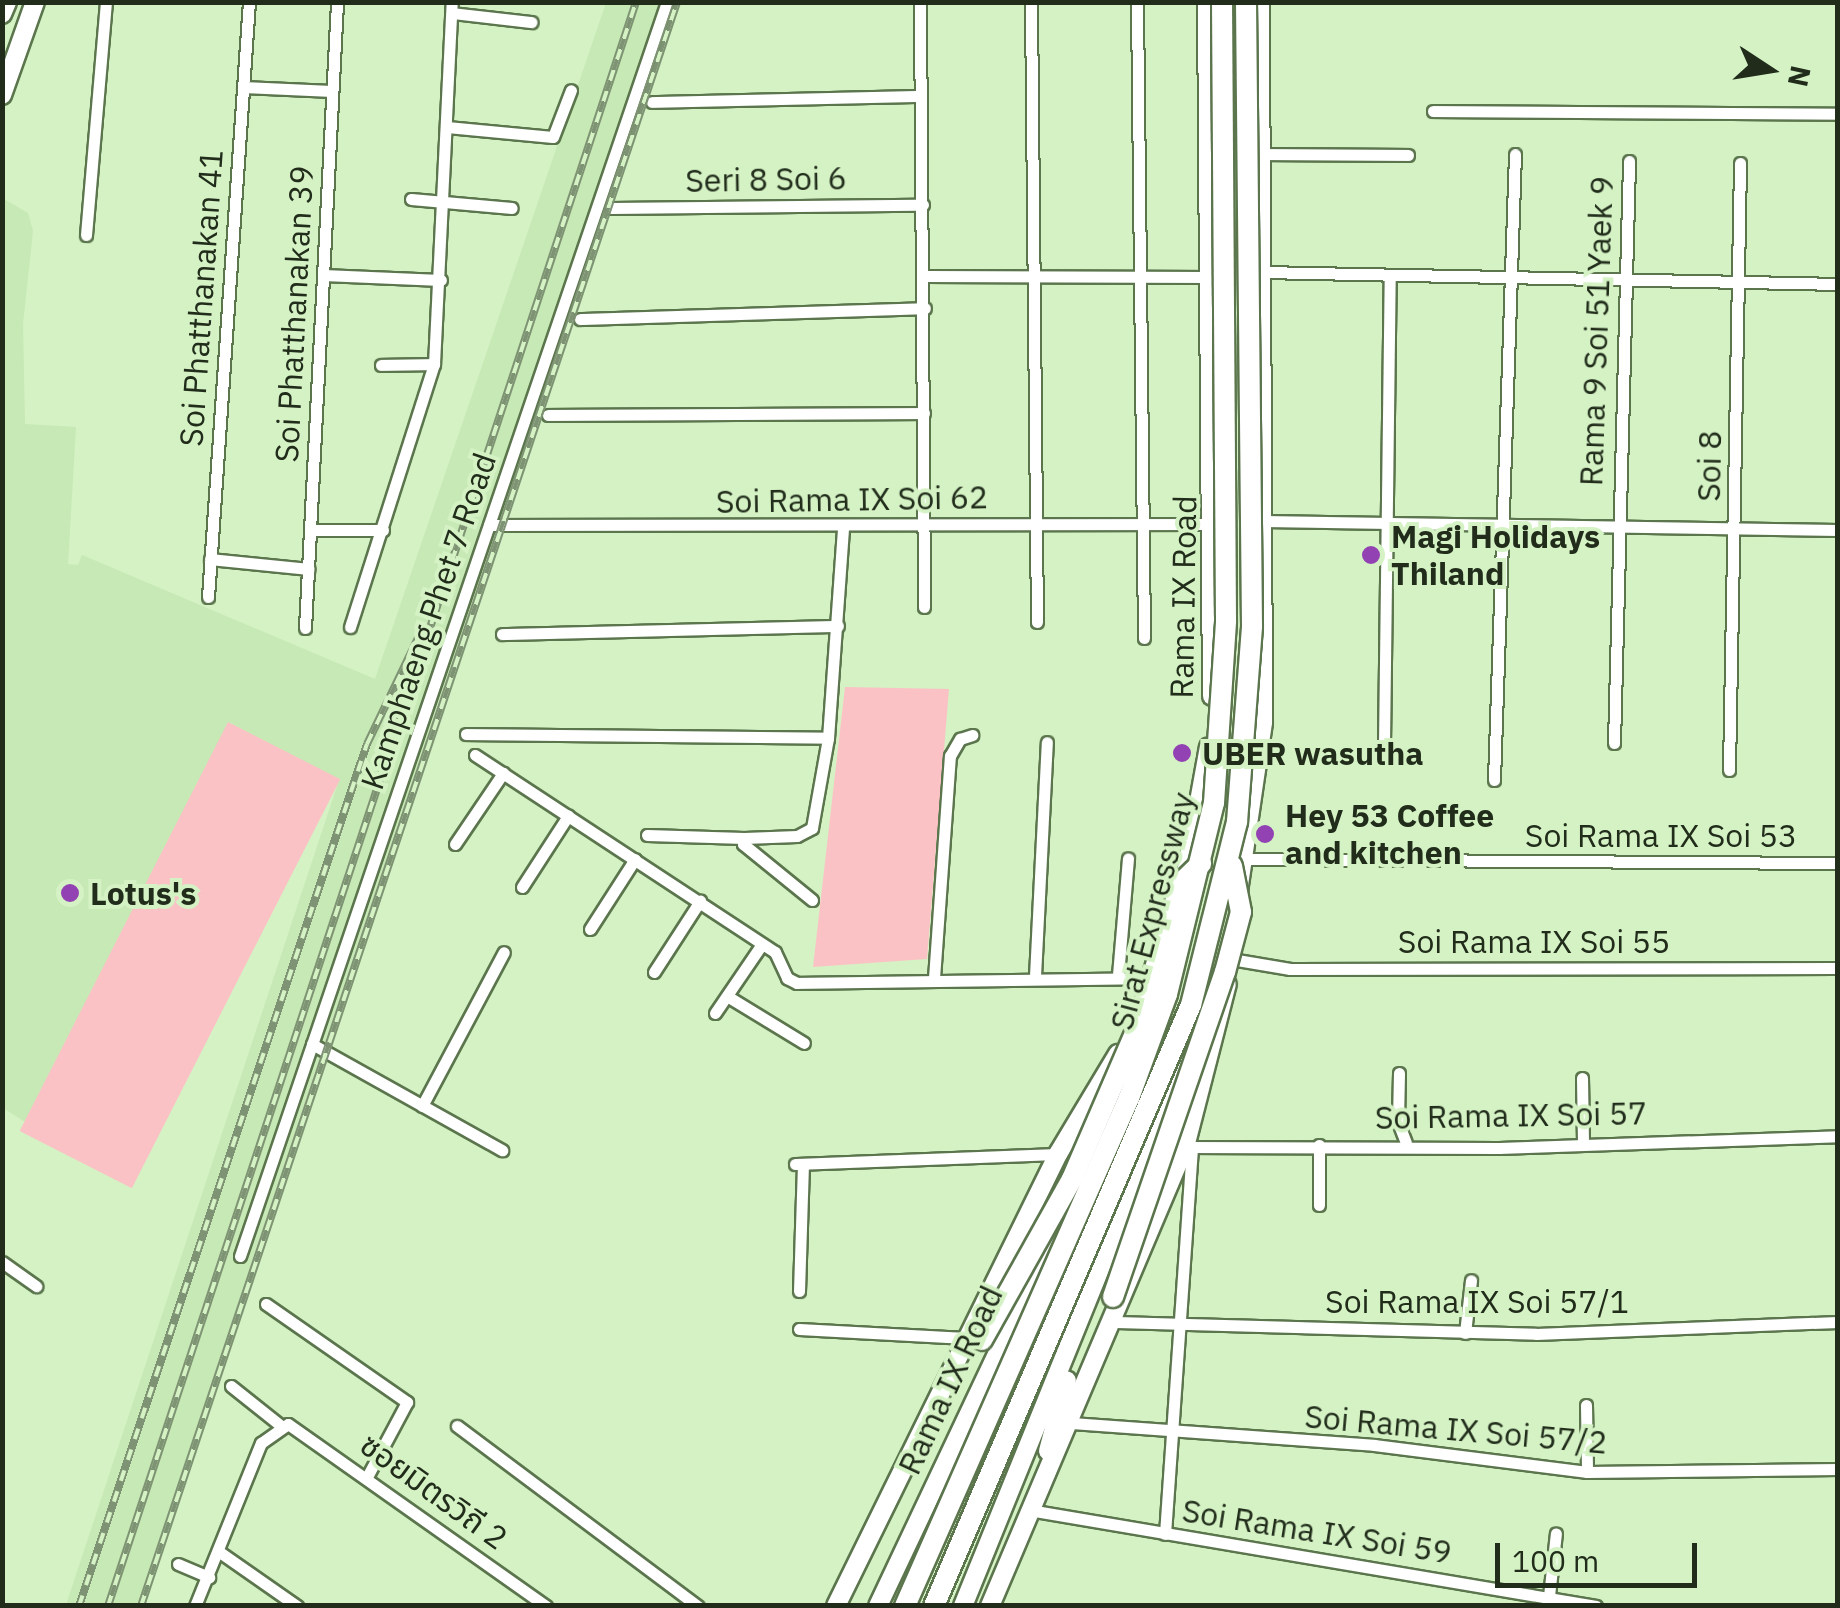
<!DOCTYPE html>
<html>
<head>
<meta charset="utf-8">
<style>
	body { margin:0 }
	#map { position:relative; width:1840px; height:1608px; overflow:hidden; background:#d4f2c4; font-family:"IBM Plex Sans","Noto Sans Thai",sans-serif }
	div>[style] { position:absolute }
	.built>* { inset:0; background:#c7e9b5 }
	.green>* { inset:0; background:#fbc2c5; transform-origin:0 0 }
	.roads { filter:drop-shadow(2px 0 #5b754d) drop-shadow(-2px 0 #5b754d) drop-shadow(0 2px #5b754d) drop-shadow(0 -2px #5b754d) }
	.street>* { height:11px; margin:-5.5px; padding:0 5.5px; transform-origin:5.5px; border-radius:5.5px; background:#fff }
	.secondary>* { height:18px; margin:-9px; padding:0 9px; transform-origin:9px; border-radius:9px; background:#fff }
	.primary>* { height:18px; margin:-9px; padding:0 9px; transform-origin:9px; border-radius:9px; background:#fff }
	.rail>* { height:8px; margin-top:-4px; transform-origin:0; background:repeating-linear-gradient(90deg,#d4f2c4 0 11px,#7e9373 0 22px); box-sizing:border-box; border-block:2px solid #7e9373 }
	.bridges { filter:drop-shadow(2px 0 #5b754d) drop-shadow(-2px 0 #5b754d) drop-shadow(0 2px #5b754d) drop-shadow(0 -2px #5b754d) }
	.highway-bridge>* { height:20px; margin:-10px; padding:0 10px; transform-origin:10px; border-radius:10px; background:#fff }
	.dots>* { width:28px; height:28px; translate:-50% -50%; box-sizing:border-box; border:5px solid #d4f2c4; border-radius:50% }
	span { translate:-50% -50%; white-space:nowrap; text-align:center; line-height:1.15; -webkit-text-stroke:8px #d4f2c4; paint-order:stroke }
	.street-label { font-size:32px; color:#212c1b }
	.poi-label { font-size:32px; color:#212c1b; font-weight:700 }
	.left { translate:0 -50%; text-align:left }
	.frame { position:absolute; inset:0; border:5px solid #212c1b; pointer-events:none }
	.north { position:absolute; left:1720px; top:20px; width:100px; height:100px; -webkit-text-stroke:8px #d4f2c4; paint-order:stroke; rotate:102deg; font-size:28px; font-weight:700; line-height:40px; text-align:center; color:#212c1b }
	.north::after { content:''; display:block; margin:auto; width:35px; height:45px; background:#212c1b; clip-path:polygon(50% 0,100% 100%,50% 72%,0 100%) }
	.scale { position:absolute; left:1495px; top:1543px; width:202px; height:45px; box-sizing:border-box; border:5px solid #212c1b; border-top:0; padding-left:12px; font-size:30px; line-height:35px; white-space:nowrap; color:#212c1b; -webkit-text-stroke:8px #d4f2c4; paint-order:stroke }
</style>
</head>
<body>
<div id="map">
	<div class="built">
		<div style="clip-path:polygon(606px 3px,681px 3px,145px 1605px,66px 1605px,339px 780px,228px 722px,81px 1157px,3px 1108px,2px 198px,28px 213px,33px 231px,23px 324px,25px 424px,76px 427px,68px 564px,78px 565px,82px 555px,375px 679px)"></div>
	</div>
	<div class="green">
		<div style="clip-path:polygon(845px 687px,949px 689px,927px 959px,813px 967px)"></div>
		<div style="left:228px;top:722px;width:126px;height:459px;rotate:27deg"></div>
	</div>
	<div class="roads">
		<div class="street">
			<div style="left:920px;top:2px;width:605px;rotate:89.62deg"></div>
			<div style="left:1031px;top:2px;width:620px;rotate:89.45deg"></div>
			<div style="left:1137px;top:2px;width:636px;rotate:89.37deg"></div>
			<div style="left:452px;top:13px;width:80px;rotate:6.5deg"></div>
			<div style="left:243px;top:87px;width:89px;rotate:2.6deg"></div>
			<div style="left:652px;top:102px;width:269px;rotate:-1.3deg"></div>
			<div style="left:1433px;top:111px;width:405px;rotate:0.4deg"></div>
			<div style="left:447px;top:127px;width:106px;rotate:5.4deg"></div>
			<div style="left:553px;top:137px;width:50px;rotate:-69deg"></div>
			<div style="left:1261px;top:154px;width:147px;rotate:0.4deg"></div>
			<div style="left:411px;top:199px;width:101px;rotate:5.1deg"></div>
			<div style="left:611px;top:208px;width:312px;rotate:-0.6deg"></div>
			<div style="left:86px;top:235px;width:234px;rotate:-85.1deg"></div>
			<div style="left:1262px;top:272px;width:576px;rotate:1.19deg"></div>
			<div style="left:323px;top:275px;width:118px;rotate:2.4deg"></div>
			<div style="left:925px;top:276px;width:284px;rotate:0.2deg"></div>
			<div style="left:580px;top:319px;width:345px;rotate:-1.8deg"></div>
			<div style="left:381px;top:365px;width:53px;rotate:-1.1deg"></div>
			<div style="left:548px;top:415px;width:376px;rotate:-0.3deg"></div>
			<div style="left:1263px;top:521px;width:575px;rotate:0.9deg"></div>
			<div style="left:489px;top:525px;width:726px;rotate:-0.08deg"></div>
			<div style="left:311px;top:530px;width:72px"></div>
			<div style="left:210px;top:559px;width:99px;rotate:5.8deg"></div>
			<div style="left:208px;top:597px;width:596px;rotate:-86.06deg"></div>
			<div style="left:350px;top:627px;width:276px;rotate:-72.3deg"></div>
			<div style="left:434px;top:364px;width:362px;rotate:-87.2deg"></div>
			<div style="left:305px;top:628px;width:627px;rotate:-87.07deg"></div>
			<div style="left:502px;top:634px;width:336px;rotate:-1.4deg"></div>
			<div style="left:466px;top:734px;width:362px;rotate:0.6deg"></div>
			<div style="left:1614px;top:743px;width:582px;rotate:-88.52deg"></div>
			<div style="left:1384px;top:745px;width:469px;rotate:-89.3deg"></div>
			<div style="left:475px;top:755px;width:359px;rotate:33.3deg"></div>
			<div style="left:775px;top:952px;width:29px;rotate:65deg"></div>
			<div style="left:787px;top:978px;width:11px;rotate:27deg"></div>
			<div style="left:797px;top:983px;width:356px;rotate:-0.8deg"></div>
			<div style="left:1729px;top:770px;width:607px;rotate:-88.96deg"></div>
			<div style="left:1494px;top:780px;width:626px;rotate:-88.08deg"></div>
			<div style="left:647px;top:835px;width:97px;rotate:1.8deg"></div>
			<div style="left:455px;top:844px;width:86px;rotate:-55.9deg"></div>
			<div style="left:1245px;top:859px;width:593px;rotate:0.39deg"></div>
			<div style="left:522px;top:887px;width:85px;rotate:-57.1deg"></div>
			<div style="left:812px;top:900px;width:89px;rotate:-140.9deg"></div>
			<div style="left:743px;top:844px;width:6px;rotate:-81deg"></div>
			<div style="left:744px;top:838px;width:53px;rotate:-2.2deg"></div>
			<div style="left:797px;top:836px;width:17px;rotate:-28deg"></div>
			<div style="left:812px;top:828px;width:91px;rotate:-79.9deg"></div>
			<div style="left:828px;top:738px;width:211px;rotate:-85.9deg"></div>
			<div style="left:590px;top:929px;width:83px;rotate:-57.3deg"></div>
			<div style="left:1231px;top:959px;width:60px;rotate:9.6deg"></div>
			<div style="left:1290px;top:969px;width:548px;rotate:-0.1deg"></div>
			<div style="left:654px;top:972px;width:85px;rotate:-57.1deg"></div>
			<div style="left:1118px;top:975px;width:117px;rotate:-85.1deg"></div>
			<div style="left:1035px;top:976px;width:234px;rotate:-87.1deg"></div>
			<div style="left:934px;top:978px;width:223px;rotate:-85.9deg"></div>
			<div style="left:950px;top:756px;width:20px;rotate:-60deg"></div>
			<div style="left:960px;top:739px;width:13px;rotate:-18deg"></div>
			<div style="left:727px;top:996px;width:90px;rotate:31.4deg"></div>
			<div style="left:715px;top:1013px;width:83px;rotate:-55.7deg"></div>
			<div style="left:312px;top:1044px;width:218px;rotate:29.2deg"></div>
			<div style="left:1399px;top:1073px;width:49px;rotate:91.2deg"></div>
			<div style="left:1398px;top:1122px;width:22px;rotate:69deg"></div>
			<div style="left:1582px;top:1078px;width:66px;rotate:89.1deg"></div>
			<div style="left:422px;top:1106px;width:174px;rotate:-62deg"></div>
			<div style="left:1319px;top:1145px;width:60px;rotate:90deg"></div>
			<div style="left:1185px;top:1147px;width:314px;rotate:0.2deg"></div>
			<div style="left:1499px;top:1148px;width:339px;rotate:-2deg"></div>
			<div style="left:795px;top:1164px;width:263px;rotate:-2.2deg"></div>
			<div style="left:240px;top:1256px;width:1325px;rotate:-71.2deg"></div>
			<div style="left:2px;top:1262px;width:42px;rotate:35.2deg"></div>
			<div style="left:799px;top:1291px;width:125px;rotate:-88.2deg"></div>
			<div style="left:266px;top:1304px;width:172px;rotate:34.8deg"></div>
			<div style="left:407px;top:1402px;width:85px;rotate:118.1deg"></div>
			<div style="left:1116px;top:1322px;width:420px;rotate:1.6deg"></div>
			<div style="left:1536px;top:1334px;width:302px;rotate:-2.3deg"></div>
			<div style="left:799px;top:1329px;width:167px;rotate:3.1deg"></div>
			<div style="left:1465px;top:1333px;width:53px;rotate:-83.5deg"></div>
			<div style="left:231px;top:1386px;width:63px;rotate:38.5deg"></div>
			<div style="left:1586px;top:1405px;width:67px;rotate:89.1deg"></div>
			<div style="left:1070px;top:1423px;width:305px;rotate:4.1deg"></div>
			<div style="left:1374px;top:1445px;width:215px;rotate:7.2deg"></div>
			<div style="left:1587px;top:1472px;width:251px;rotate:-0.7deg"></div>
			<div style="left:457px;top:1426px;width:301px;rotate:36.8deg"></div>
			<div style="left:1029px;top:1510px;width:575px;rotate:9.61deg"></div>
			<div style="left:1165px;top:1534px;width:388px;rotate:-86deg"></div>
			<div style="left:221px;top:1553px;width:93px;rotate:34.9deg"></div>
			<div style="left:178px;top:1564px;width:34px;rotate:23deg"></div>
			<div style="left:1549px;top:1596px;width:63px;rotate:-83.7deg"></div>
			<div style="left:195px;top:1606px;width:176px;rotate:-68deg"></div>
			<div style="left:261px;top:1443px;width:33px;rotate:-35deg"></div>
			<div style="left:288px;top:1424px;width:316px;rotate:35.2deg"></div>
		</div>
		<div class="secondary">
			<div style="left:2px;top:14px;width:13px;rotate:-67deg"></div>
			<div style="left:2px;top:95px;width:99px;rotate:-70.5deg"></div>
		</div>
		<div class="primary">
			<div style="left:1207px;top:2px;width:694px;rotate:89.59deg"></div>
			<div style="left:1184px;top:884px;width:139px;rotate:-79.7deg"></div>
			<div style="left:1238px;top:892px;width:172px;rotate:-81.6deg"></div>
			<div style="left:1263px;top:722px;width:720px;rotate:-90.24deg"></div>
			<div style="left:1048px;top:1451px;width:73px;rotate:-75deg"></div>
			<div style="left:836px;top:1606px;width:504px;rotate:-63.84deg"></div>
			<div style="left:1058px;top:1154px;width:117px;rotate:-59deg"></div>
			<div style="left:878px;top:1606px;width:460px;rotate:-64.7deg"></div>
			<div style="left:963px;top:1606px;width:595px;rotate:-67.88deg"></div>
			<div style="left:990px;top:1606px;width:499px;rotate:-67deg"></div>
			<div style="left:1185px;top:1147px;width:168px;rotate:-75.6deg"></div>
		</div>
	</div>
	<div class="rail">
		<div style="left:79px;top:1606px;width:909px;rotate:-71.53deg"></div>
		<div style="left:367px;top:744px;width:122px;rotate:-64.3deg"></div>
		<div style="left:108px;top:1606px;width:1689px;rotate:-71.78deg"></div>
		<div style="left:141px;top:1606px;width:1691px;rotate:-71.52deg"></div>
	</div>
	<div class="bridges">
		<div class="highway-bridge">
			<div style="left:1113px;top:1297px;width:344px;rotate:-71deg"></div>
			<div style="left:1225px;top:972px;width:62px;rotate:-75.1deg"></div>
			<div style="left:1241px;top:912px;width:47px;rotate:-101.1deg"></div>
			<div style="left:982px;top:1340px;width:184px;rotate:-60.8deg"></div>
			<div style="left:1072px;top:1179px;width:161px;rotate:-66.6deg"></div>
			<div style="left:1136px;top:1031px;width:155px;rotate:-73.1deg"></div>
			<div style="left:1181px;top:883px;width:28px;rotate:-44deg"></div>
			<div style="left:905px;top:1606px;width:555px;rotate:-66.21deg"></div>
			<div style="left:1129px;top:1098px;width:111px;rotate:-69.9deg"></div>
			<div style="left:1167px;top:994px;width:197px;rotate:-76.2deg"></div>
			<div style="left:1214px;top:803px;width:183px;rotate:-86.2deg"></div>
			<div style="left:1226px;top:620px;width:618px;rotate:-90.37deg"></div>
			<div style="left:934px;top:1606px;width:654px;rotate:-66.85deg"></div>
			<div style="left:1191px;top:1005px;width:189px;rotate:-75.9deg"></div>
			<div style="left:1237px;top:822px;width:197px;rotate:-85.6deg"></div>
			<div style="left:1252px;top:626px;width:624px;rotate:-90.55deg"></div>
		</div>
	</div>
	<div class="dots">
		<div style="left:1371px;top:555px;background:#9242b2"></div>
		<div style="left:1182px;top:753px;background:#9242b2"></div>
		<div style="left:1265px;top:834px;background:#9242b2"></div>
		<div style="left:70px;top:893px;background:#9242b2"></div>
	</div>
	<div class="street-label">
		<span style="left:766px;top:179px;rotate:-1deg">Seri 8 Soi 6</span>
		<span style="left:201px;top:298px;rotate:-86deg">Soi Phatthanakan 41</span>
		<span style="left:294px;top:314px;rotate:-87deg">Soi Phatthanakan 39</span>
		<span style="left:1596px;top:331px;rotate:-88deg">Rama 9 Soi 51 Yaek 9</span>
		<span style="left:1709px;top:466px;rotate:-89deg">Soi 8</span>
		<span style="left:852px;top:499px;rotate:-1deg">Soi Rama IX Soi 62</span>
		<span style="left:1183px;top:597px;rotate:-89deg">Rama IX Road</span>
		<span style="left:428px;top:621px;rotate:-71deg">Kamphaeng Phet 7 Road</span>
		<span style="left:1661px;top:835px">Soi Rama IX Soi 53</span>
		<span style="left:1152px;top:911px;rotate:-75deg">Sirat Expressway</span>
		<span style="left:1534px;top:941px">Soi Rama IX Soi 55</span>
		<span style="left:1511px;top:1115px;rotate:-1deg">Soi Rama IX Soi 57</span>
		<span style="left:1477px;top:1301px">Soi Rama IX Soi 57/1</span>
		<span style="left:950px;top:1380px;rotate:-65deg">Rama IX Road</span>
		<span style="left:1456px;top:1429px;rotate:5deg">Soi Rama IX Soi 57/2</span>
		<span style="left:434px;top:1491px;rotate:36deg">ซอยมิตรวิถี 2</span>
		<span style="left:1317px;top:1531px;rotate:9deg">Soi Rama IX Soi 59</span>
	</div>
	<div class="poi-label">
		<span class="left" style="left:1391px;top:555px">Magi Holidays<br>Thiland</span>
		<span class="left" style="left:1202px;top:753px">UBER wasutha</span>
		<span class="left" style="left:1285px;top:834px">Hey 53 Coffee<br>and kitchen</span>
		<span class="left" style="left:90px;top:893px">Lotus's</span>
	</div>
	<div class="frame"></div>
	<div class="north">N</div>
	<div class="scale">100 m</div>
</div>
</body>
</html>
